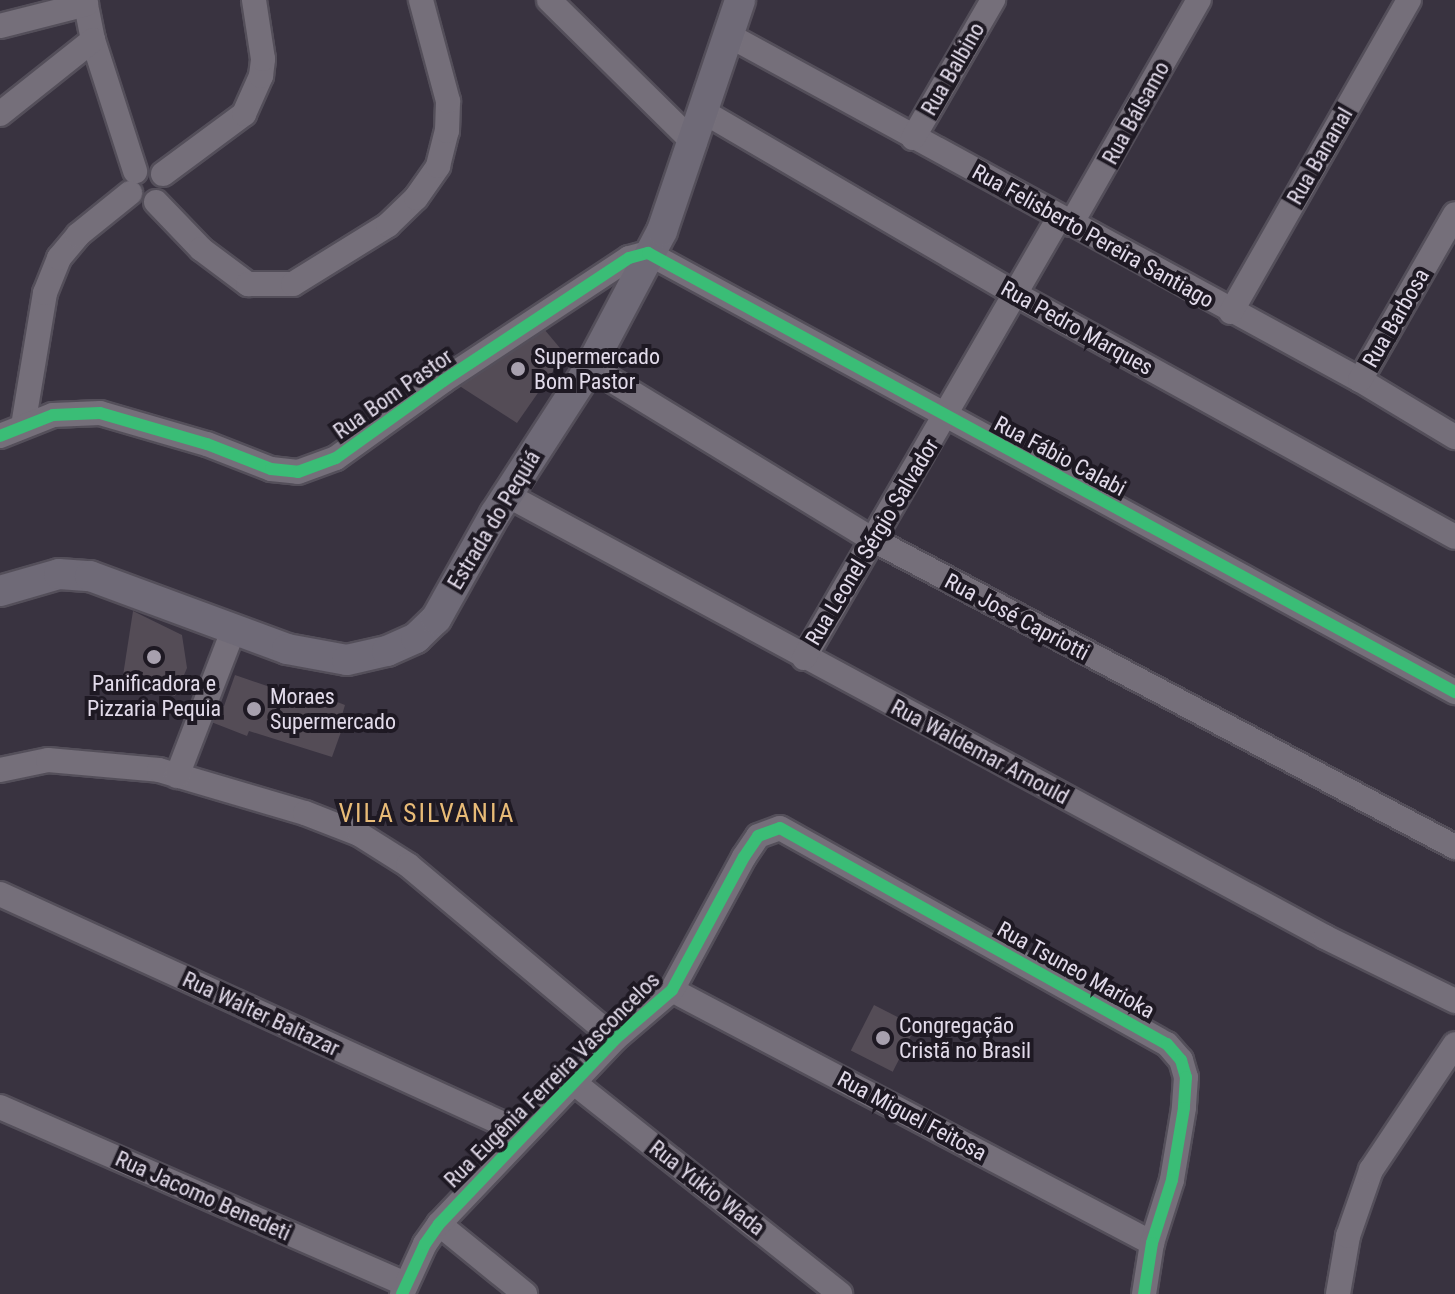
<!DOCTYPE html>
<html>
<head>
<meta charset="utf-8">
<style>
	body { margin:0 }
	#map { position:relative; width:1455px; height:1294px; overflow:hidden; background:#393340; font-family:"Roboto Condensed",sans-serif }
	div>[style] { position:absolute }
	.building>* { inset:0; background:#544c56; transform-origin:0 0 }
	.roads { filter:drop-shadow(2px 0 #544f5a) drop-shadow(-2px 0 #544f5a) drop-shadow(0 2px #544f5a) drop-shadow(0 -2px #544f5a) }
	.minor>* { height:24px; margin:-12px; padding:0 12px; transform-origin:12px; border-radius:12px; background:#756f7a }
	.major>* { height:30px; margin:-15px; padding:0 15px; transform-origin:15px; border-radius:15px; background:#6f6a77 }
	.cycleway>* { height:12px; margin:-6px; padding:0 6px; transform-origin:6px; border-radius:6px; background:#3abd76 }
	.dots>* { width:22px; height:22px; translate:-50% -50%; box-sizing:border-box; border:4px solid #1e1923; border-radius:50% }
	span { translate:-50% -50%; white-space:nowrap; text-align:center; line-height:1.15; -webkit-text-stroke:8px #1e1923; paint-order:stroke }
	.street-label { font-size:22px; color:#e2dbea }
	.poi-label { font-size:22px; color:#e2dbea }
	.left { translate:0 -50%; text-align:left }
	.quarter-label { font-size:26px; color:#e8bb77; letter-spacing:2px }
</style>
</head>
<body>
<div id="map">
	<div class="building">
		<div style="clip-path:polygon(544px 329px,565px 354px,517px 423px,458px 385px)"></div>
		<div style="clip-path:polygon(133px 611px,182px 635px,187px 668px,175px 696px,122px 682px)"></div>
		<div style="clip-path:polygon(235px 675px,317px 703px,319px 695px,345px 705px,342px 715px,346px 718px,332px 757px,249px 731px,247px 736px,206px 720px,214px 702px,224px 706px)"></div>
		<div style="left:874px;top:1005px;width:47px;height:51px;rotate:27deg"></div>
	</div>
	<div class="roads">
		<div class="minor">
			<div style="left:85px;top:0;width:41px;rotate:78.7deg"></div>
			<div style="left:93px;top:40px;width:138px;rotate:72.2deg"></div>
			<div style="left:549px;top:0;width:204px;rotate:44.6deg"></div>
			<div style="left:0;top:26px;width:89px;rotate:-14.3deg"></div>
			<div style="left:730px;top:36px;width:718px;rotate:28.64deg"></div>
			<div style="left:1360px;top:380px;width:111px;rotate:31deg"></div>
			<div style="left:704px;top:112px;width:363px;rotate:30.3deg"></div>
			<div style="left:1017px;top:295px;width:500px;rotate:28.92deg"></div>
			<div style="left:0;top:114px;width:119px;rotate:-38.5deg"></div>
			<div style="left:913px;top:138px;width:160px;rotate:-59.9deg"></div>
			<div style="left:163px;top:174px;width:101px;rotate:-36.5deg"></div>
			<div style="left:244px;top:114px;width:42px;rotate:-65.9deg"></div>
			<div style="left:261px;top:76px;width:17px;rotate:-83deg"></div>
			<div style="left:263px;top:59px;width:60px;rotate:-98.7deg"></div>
			<div style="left:156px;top:202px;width:65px;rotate:46.2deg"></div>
			<div style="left:201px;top:249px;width:59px;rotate:36.7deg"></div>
			<div style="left:248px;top:284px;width:45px"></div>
			<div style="left:293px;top:284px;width:112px;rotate:-31.8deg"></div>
			<div style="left:388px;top:225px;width:39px;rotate:-44deg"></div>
			<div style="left:416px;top:198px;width:39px;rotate:-55deg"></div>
			<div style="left:438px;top:166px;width:36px;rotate:-76deg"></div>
			<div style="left:447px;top:131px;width:30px;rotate:-88deg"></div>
			<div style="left:448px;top:101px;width:105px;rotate:-105deg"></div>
			<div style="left:1071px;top:224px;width:258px;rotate:-60.3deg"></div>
			<div style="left:1231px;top:312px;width:359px;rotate:-60.3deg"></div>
			<div style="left:590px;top:367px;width:328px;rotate:31.4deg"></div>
			<div style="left:870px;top:538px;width:662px;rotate:27.84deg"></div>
			<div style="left:1360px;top:380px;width:191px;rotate:-60.2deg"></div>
			<div style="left:23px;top:426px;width:135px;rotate:-80.6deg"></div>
			<div style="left:45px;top:293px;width:38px;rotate:-68deg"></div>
			<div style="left:59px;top:258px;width:30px;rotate:-50deg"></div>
			<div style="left:78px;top:235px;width:67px;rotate:-38.9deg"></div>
			<div style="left:0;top:436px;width:57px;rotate:-21.6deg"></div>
			<div style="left:53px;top:415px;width:47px;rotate:-2.4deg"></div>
			<div style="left:100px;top:413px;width:111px;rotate:16.2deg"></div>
			<div style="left:207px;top:444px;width:69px;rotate:21.3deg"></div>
			<div style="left:271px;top:469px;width:27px;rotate:6deg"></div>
			<div style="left:298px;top:472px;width:40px;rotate:-20.2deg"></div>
			<div style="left:336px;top:458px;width:132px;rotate:-35.7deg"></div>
			<div style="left:443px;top:381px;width:223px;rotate:-33.5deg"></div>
			<div style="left:629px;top:258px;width:20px;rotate:-15deg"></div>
			<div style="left:648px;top:253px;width:919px;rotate:28.55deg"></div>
			<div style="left:507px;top:495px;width:930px;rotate:28.38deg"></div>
			<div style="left:1325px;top:937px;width:145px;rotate:26.2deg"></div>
			<div style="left:804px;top:658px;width:509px;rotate:-59.91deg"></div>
			<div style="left:0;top:770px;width:49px;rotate:-11.8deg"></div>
			<div style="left:48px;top:760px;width:111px;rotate:5.1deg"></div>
			<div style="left:159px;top:770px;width:152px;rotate:16.4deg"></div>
			<div style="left:305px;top:813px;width:58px;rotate:21.3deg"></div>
			<div style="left:359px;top:834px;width:58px;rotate:32.3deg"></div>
			<div style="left:408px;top:865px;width:270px;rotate:40deg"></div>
			<div style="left:177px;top:776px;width:155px;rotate:-68.9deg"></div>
			<div style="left:0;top:894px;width:575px;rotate:24.56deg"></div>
			<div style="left:672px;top:990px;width:543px;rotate:27.79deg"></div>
			<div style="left:573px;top:1082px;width:341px;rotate:38.4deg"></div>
			<div style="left:0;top:1107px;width:443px;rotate:23.6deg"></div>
			<div style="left:439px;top:1224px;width:111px;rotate:39.1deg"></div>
			<div style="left:402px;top:1294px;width:55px;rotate:-65.3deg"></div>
			<div style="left:425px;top:1244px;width:24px;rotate:-55deg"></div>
			<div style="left:439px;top:1224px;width:255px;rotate:-46.4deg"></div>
			<div style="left:615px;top:1039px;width:75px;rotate:-40.7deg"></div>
			<div style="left:672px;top:990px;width:151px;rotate:-61.6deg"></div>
			<div style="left:744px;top:857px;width:25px;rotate:-56deg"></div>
			<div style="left:758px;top:836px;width:23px;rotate:-20deg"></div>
			<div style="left:780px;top:828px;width:443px;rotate:29.2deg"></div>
			<div style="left:1167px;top:1044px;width:21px;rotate:49deg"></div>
			<div style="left:1181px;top:1060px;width:18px;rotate:74deg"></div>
			<div style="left:1186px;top:1077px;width:31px;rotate:94deg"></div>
			<div style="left:1184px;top:1108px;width:73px;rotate:99.5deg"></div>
			<div style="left:1172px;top:1180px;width:66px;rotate:107.6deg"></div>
			<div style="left:1152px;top:1243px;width:52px;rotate:98.9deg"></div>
			<div style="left:1338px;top:1294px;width:59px;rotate:-80.2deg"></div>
			<div style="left:1348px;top:1236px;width:70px;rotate:-70.8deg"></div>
			<div style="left:1371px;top:1170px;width:151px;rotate:-56.3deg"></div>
		</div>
		<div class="major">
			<div style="left:0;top:591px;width:61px;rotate:-16.1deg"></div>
			<div style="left:59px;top:574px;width:31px;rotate:4deg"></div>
			<div style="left:90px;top:576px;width:210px;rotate:20.3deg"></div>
			<div style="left:287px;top:649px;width:61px;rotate:10.4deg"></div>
			<div style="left:347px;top:660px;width:41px;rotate:-12.7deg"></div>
			<div style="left:387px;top:651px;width:32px;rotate:-24deg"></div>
			<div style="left:416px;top:638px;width:28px;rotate:-44deg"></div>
			<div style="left:436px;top:619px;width:120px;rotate:-60.7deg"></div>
			<div style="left:495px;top:514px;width:175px;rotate:-57.1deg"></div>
			<div style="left:590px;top:367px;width:154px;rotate:-62.1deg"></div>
			<div style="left:662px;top:231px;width:244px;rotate:-71.3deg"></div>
		</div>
	</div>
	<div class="cycleway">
		<div style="left:0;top:436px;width:57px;rotate:-21.6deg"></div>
		<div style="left:53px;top:415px;width:47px;rotate:-2.4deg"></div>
		<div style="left:100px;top:413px;width:111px;rotate:16.2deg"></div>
		<div style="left:207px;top:444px;width:69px;rotate:21.3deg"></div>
		<div style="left:271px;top:469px;width:27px;rotate:6deg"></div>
		<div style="left:298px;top:472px;width:40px;rotate:-20.2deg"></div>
		<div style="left:336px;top:458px;width:132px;rotate:-35.7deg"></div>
		<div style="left:443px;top:381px;width:223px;rotate:-33.5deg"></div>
		<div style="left:629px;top:258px;width:20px;rotate:-15deg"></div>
		<div style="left:648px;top:253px;width:919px;rotate:28.55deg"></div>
		<div style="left:402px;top:1294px;width:55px;rotate:-65.3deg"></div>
		<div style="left:425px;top:1244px;width:24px;rotate:-55deg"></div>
		<div style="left:439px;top:1224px;width:255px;rotate:-46.4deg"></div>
		<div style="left:615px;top:1039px;width:75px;rotate:-40.7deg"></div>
		<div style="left:672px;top:990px;width:151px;rotate:-61.6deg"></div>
		<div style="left:744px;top:857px;width:25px;rotate:-56deg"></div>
		<div style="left:758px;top:836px;width:23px;rotate:-20deg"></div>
		<div style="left:780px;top:828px;width:443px;rotate:29.2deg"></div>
		<div style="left:1167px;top:1044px;width:21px;rotate:49deg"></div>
		<div style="left:1181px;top:1060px;width:18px;rotate:74deg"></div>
		<div style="left:1186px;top:1077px;width:31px;rotate:94deg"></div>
		<div style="left:1184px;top:1108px;width:73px;rotate:99.5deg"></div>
		<div style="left:1172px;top:1180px;width:66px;rotate:107.6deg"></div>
		<div style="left:1152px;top:1243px;width:52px;rotate:98.9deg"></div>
	</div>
	<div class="dots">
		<div style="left:518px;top:369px;background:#a7a0ae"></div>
		<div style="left:154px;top:657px;background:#a7a0ae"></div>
		<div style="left:254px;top:709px;background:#a7a0ae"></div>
		<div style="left:883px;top:1038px;background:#a7a0ae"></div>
	</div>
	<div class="street-label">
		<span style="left:953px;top:69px;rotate:-60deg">Rua Balbino</span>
		<span style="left:1136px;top:113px;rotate:-61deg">Rua Bálsamo</span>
		<span style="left:1320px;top:156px;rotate:-60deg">Rua Bananal</span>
		<span style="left:1093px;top:236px;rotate:29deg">Rua Felisberto Pereira Santiago</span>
		<span style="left:1396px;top:318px;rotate:-60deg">Rua Barbosa</span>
		<span style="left:1077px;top:328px;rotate:29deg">Rua Pedro Marques</span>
		<span style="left:393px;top:394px;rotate:-35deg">Rua Bom Pastor</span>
		<span style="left:1060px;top:456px;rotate:28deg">Rua Fábio Calabi</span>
		<span style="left:494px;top:520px;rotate:-59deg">Estrada do Pequiá</span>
		<span style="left:872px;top:542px;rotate:-59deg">Rua Leonel Sérgio Salvador</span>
		<span style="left:1017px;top:617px;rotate:28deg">Rua José Capriotti</span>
		<span style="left:980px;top:752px;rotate:28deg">Rua Waldemar Arnould</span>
		<span style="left:1076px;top:970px;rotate:29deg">Rua Tsuneo Marioka</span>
		<span style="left:261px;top:1014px;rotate:25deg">Rua Walter Baltazar</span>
		<span style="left:552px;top:1080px;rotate:-45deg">Rua Eugênia Ferreira Vasconcelos</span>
		<span style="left:912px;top:1116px;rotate:28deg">Rua Miguel Feitosa</span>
		<span style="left:707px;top:1188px;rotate:38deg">Rua Yukio Wada</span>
		<span style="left:203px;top:1196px;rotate:24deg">Rua Jacomo Benedeti</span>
	</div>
	<div class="poi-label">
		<span class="left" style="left:534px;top:369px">Supermercado<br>Bom Pastor</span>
		<span style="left:154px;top:696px">Panificadora e<br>Pizzaria Pequia</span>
		<span class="left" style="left:270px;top:709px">Moraes<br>Supermercado</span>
		<span class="left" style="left:899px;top:1038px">Congregação<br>Cristã no Brasil</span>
	</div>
	<div class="quarter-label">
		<span style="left:427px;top:814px">VILA SILVANIA</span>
	</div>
</div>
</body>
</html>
